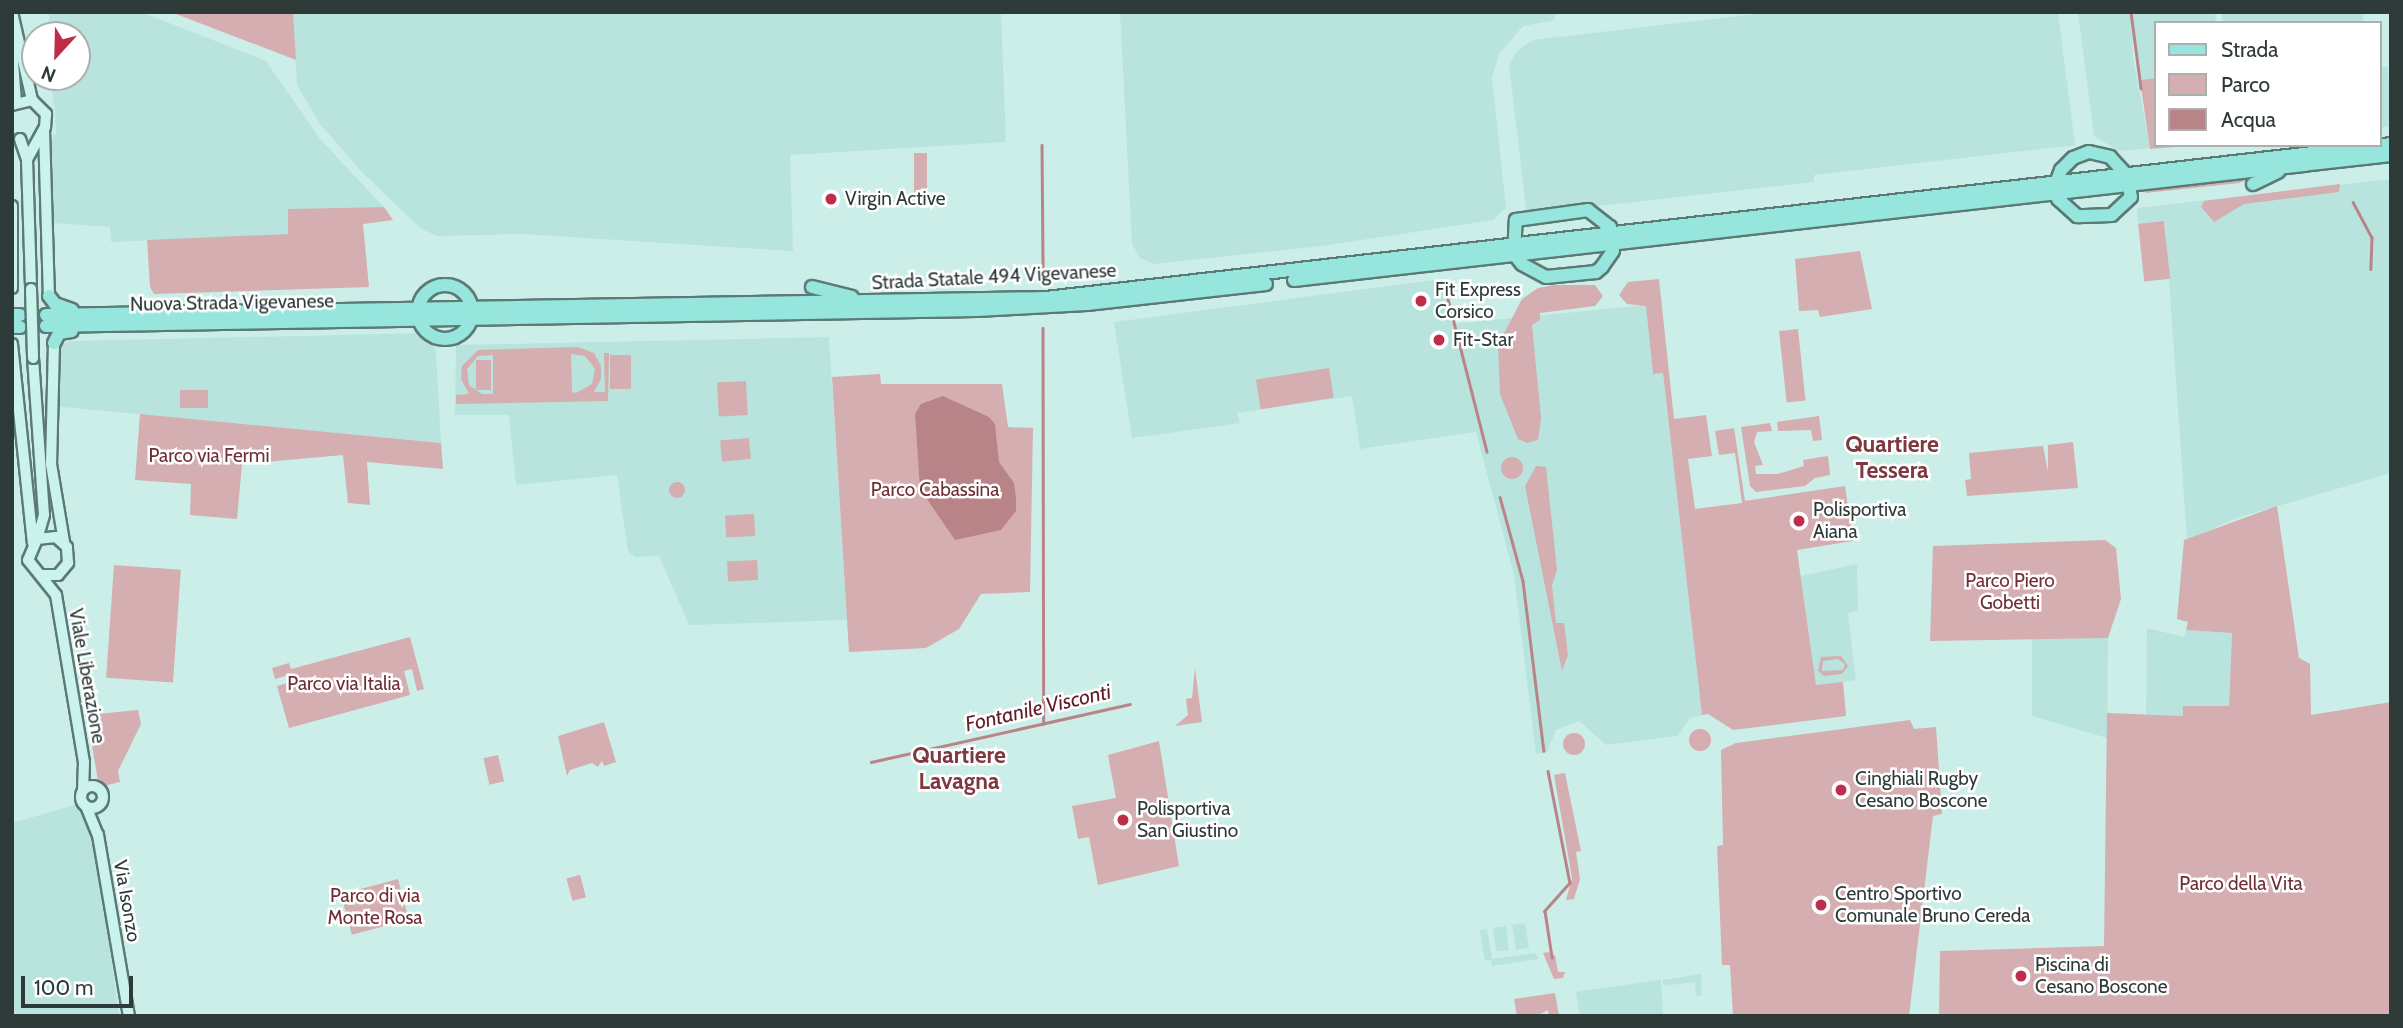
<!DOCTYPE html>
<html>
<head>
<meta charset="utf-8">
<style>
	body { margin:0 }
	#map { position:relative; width:2403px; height:1028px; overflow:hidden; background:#cceee8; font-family:Cabin,sans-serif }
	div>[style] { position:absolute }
	.built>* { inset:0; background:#b9e4dd; transform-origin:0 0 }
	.green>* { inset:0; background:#d4aeb0; transform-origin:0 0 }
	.round { border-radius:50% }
	.water>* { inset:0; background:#b98487 }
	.stream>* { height:2.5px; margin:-1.25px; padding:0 1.25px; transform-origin:1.25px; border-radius:1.25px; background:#b98487 }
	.roads { filter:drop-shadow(2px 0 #5b7a75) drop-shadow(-2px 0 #5b7a75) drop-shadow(0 2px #5b7a75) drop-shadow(0 -2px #5b7a75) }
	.secondary>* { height:10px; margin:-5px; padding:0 5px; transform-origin:5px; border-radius:5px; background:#cbf3ee }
	.secondary>.ring { margin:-5px; padding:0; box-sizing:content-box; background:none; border:10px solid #cbf3ee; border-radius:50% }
	.primary>* { height:12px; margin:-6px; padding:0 6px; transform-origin:6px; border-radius:6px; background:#97e6dd }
	.primary>.ring { margin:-6px; padding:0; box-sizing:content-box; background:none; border:12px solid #97e6dd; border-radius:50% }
	.bridges { filter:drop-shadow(2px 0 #5b7a75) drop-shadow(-2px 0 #5b7a75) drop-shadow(0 2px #5b7a75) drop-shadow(0 -2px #5b7a75) }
	.secondary-bridge>* { height:10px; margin:-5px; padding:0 5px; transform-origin:5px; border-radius:5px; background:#cbf3ee }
	.dots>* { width:19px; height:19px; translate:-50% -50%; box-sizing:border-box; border:4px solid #fff; border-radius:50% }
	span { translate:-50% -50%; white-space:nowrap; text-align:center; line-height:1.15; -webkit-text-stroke:5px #fff; paint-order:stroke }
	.poi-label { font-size:19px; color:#2d3a38 }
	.left { translate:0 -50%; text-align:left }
	.street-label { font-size:19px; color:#2d3a38 }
	.park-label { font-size:19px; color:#712d36 }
	.water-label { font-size:21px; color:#601d27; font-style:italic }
	.quarter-label { font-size:23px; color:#803840; font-weight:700 }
	.frame { position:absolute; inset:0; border:14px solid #2d3a38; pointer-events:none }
	.legend { position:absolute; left:2154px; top:21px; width:228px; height:126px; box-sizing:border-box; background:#fff; border:2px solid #abb0af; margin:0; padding:9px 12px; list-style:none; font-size:21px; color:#2d3a38 }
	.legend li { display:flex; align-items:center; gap:14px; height:35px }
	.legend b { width:35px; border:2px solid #abb0af }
	.north { position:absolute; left:21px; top:21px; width:70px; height:70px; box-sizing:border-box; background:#fff; border:2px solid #abb0af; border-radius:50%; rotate:202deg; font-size:19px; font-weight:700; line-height:28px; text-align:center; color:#2d3a38 }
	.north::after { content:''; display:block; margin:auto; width:24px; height:32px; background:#be2e4a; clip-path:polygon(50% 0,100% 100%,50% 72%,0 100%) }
	.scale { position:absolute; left:21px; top:976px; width:112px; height:32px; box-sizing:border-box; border:4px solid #2d3a38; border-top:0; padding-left:9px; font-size:21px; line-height:24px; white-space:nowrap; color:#2d3a38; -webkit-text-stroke:5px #fff; paint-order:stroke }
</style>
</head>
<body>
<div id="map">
	<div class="built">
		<div style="clip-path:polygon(49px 12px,141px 12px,266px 61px,320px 139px,384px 207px,288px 209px,289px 234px,111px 242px,110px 227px,54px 223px,51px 141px,56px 133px,55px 112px,50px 77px,77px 77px,77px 35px,49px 35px)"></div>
		<div style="clip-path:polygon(293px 12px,1001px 12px,1006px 142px,790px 155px,793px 251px,522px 234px,437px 236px,420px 228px,360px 170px,320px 124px,297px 85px)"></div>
		<div style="clip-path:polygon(1120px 12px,1559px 12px,1552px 21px,1523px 26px,1499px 54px,1492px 78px,1506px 208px,1493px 220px,1322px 246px,1154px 264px,1140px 258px,1132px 244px)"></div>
		<div style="clip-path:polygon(1773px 12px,2058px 12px,2075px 145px,1814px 175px,1814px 182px,1535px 213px,1526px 209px,1509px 64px,1518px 50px,1533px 40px)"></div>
		<div style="clip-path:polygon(2078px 12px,2131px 13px,2133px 57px,2150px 148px,2119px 151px,2094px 136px)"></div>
		<div style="clip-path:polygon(2215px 12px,2216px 23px,2156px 23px,2156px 78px,2140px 80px,2132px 12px)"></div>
		<div style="left:2222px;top:12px;width:141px;height:11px"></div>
		<div style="clip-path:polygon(2388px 66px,2391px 126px,2380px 128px,2380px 67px)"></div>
		<div style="clip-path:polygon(2391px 179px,2391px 473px,2237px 518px,2187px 540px,2165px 221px,2138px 223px,2137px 208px)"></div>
		<div style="clip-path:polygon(1442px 279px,1452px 324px,1646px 305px,1653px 374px,1663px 373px,1702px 715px,1690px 718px,1678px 736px,1606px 745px,1579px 721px,1556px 730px,1547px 752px,1536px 754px,1514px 575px,1476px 432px,1360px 449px,1352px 396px,1237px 413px,1240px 423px,1132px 438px,1114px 322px)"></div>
		<div style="clip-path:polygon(426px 333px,436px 351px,441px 443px,53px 406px,59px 346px,71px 341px)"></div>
		<div style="clip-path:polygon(829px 337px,847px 620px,689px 625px,659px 556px,635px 557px,628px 551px,617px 475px,516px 485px,509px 415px,455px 415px,456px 345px)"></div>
		<div style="clip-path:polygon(1857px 564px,1858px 611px,1848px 613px,1856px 680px,1816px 686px,1801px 576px)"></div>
		<div style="clip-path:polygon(2147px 628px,2184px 637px,2186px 630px,2232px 633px,2229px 706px,2184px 706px,2183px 716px,2146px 714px)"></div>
		<div style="clip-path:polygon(2108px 638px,2107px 738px,2032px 716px,2032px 639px)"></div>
		<div style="clip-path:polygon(75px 805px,83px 810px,95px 836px,119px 1016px,12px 1016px,12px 823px)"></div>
		<div style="left:1525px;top:923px;width:25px;height:13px;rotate:81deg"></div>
		<div style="left:1506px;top:926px;width:24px;height:13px;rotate:83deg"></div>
		<div style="clip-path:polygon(1487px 929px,1492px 959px,1535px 953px,1539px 959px,1492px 966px,1491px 960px,1485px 961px,1480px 930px)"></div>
		<div style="clip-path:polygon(1701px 974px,1702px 995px,1696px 996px,1695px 982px,1663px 986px,1663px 980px)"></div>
		<div style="clip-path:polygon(1661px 980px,1663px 1016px,1580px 1016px,1576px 992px)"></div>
	</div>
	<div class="green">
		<div style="clip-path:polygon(171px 12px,293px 12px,296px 60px)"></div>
		<div style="clip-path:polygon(2156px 78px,2156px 145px,2200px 145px,2150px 149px,2140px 80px)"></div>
		<div style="left:914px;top:153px;width:13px;height:51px"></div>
		<div style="clip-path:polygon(2264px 172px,2239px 183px,2146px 193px,2142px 188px)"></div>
		<div style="clip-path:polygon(2340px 184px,2339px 192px,2244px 204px,2214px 222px,2201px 207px,2204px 201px)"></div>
		<div style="clip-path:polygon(384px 207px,393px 220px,363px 224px,369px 287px,154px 294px,150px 287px,147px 240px,288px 234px,288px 209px)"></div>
		<div style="left:2164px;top:221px;width:58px;height:26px;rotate:84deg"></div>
		<div style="clip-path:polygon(1860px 251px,1872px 309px,1820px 317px,1818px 310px,1799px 311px,1795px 259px)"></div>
		<div style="clip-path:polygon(1659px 279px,1674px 419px,1706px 415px,1712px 456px,1688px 459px,1695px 509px,1742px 503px,1735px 453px,1719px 455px,1715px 431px,1734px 428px,1745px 501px,1845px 486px,1853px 541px,1797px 550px,1816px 685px,1843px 682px,1846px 716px,1733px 730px,1708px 714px,1702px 715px,1663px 373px,1653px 374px,1646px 306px,1627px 304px,1619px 295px,1628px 282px)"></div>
		<div style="clip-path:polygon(1554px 285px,1595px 285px,1603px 296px,1595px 306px,1540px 313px,1540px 320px,1532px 325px,1541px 418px,1538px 440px,1527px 443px,1518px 439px,1500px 394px,1498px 345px,1522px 299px,1538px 288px)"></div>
		<div style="left:1798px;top:329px;width:72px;height:19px;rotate:84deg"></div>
		<div style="clip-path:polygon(evenodd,578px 347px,594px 353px,601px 366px,601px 379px,594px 392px,605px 392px,604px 353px,609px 353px,608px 401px,456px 404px,456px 395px,469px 394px,461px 379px,462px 366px,478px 350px,578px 347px,571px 354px,585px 356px,595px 369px,592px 384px,576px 393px,572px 392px,571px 354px,578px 347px,493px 355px,493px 394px,482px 394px,469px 385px,467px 369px,478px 356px,493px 355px)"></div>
		<div style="left:610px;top:355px;width:21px;height:34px"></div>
		<div style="left:476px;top:360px;width:15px;height:30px"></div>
		<div style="left:1329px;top:368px;width:30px;height:74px;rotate:81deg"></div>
		<div style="clip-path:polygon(880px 374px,881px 384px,1002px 384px,1008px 427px,1033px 428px,1030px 592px,981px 594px,959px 629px,926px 648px,849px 652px,832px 377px)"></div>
		<div style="left:746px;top:381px;width:34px;height:29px;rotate:87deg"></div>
		<div style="left:180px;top:390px;width:28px;height:18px"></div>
		<div style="clip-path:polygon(140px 414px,441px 443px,443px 469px,367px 462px,370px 505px,348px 503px,343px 455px,242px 464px,237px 519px,190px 515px,191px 484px,135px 480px)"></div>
		<div style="clip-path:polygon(1819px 416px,1822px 440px,1813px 441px,1811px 430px,1778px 431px,1777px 422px)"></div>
		<div style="clip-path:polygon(1770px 423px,1772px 431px,1757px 432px,1754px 442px,1763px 465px,1755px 466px,1756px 474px,1778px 474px,1804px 466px,1803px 460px,1828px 456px,1830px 475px,1815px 478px,1805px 486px,1756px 492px,1750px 486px,1741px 427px)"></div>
		<div style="left:749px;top:438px;width:21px;height:29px;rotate:85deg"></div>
		<div style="clip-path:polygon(2073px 442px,2078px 488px,1967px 496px,1965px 480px,1971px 479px,1969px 453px,2043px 446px,2048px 472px,2048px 445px)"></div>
		<div class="round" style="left:1501px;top:457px;width:22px;height:22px"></div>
		<div style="clip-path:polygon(1536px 466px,1546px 467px,1557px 570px,1552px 585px,1556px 623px,1564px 623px,1568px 655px,1562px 671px,1525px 486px)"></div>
		<div class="round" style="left:669px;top:482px;width:16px;height:16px"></div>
		<div style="clip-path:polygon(2277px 506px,2299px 658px,2310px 664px,2311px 715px,2391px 702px,2391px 1016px,1939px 1016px,1940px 951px,2104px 946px,2107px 713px,2183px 716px,2183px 706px,2229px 706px,2232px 633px,2186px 630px,2188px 622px,2177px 619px,2184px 540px)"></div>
		<div style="left:754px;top:514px;width:22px;height:29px;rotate:87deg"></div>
		<div style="clip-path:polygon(2105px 540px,2116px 548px,2121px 599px,2108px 638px,1930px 641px,1933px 546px)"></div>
		<div style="left:757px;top:560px;width:20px;height:30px;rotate:87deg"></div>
		<div style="left:114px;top:565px;width:67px;height:113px;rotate:4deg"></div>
		<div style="clip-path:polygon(410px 637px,424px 689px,417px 691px,412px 669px,404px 671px,410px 695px,289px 728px,277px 686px,294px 681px,292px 674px,275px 679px,272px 668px,289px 663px,291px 669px)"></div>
		<div style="clip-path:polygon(evenodd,1841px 656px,1848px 666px,1842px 674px,1824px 676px,1818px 671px,1821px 657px,1841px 656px,1838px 659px,1845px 664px,1843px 670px,1822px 671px,1823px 661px,1838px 659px)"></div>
		<div style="clip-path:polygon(1195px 668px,1202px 722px,1175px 726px,1188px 715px,1186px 699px,1192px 698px)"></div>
		<div style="clip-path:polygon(138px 710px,141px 724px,118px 771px,120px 782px,99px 787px,87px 715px)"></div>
		<div style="clip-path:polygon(1910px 720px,1914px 729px,1936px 727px,1942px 814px,1933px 816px,1909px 1016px,1733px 1016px,1730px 965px,1722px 965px,1717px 846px,1723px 845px,1721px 750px,1736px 743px)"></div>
		<div style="clip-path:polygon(604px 722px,616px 762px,604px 766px,602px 761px,598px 767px,592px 763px,570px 770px,567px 776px,558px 736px)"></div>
		<div class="round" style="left:1689px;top:729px;width:22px;height:22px"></div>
		<div class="round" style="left:1563px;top:733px;width:22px;height:22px"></div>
		<div style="clip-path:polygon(1159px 741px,1179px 866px,1098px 885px,1089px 837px,1078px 839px,1072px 806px,1116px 798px,1108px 755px)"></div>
		<div style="left:498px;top:755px;width:27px;height:15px;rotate:77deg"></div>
		<div style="clip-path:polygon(1565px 773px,1581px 851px,1576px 852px,1580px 879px,1574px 899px,1566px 900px,1572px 878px,1554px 775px)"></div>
		<div style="left:580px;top:875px;width:23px;height:14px;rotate:75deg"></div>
		<div style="left:398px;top:879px;width:42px;height:59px;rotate:75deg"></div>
		<div style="clip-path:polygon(1549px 952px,1551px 957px,1555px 955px,1558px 972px,1565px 972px,1563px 978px,1554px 979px,1543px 953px)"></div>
		<div style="clip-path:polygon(1555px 993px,1559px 1016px,1549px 1016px,1548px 1010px,1536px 1016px,1517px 1016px,1514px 999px)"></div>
	</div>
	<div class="water">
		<div style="clip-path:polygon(943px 396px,989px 417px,995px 424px,999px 462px,1014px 483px,1016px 498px,1016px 511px,1001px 530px,955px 540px,920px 489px,915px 414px,921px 404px)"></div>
	</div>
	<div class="stream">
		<div style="left:2131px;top:12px;width:77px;rotate:82.5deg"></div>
		<div style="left:1042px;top:145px;width:127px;rotate:89.5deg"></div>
		<div style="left:2353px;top:202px;width:40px;rotate:62deg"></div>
		<div style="left:2372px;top:237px;width:32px;rotate:92deg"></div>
		<div style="left:1444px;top:283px;width:174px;rotate:75.7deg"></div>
		<div style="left:1043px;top:328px;width:396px;rotate:89.9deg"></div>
		<div style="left:1500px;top:497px;width:87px;rotate:74.7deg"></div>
		<div style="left:1523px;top:581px;width:171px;rotate:83deg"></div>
		<div style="left:871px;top:762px;width:265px;rotate:-12.6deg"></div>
		<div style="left:1548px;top:771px;width:114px;rotate:78.9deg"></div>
		<div style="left:1570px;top:883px;width:38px;rotate:132deg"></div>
		<div style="left:1545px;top:911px;width:47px;rotate:81.3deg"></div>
	</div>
	<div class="roads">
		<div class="secondary">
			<div style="left:12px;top:12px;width:90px;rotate:77.2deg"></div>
			<div style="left:12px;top:48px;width:54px;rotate:85.8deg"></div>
			<div style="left:12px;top:105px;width:21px;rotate:-14deg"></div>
			<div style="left:32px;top:100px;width:20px;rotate:45deg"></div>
			<div style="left:46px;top:114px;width:13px;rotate:94deg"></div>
			<div style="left:45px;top:127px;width:37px;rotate:119deg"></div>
			<div style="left:44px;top:130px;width:166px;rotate:88.3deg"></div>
			<div style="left:20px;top:139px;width:21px;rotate:71deg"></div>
			<div style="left:27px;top:159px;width:130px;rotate:88.2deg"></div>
			<div style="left:12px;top:206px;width:82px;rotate:90deg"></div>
			<div style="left:54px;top:343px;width:121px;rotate:91.4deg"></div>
			<div style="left:51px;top:464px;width:79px;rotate:80.5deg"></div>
			<div style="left:12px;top:344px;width:200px;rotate:84deg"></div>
			<div style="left:33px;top:358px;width:157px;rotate:86deg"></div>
			<div style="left:44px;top:515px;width:25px;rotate:106deg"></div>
			<div style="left:41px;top:575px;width:17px"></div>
			<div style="left:58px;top:575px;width:16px;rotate:-50deg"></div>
			<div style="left:68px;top:563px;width:16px;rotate:-94deg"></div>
			<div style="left:67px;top:547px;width:15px;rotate:-138deg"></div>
			<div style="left:56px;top:537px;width:19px;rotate:174deg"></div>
			<div style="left:37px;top:539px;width:23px;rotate:113deg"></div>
			<div style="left:28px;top:560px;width:45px;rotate:51.3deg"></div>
			<div style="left:56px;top:595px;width:169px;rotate:80.5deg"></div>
			<div style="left:84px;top:762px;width:28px;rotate:92deg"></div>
			<div class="ring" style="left:81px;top:786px;width:12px;height:12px"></div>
			<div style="left:86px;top:806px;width:31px;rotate:68deg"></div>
			<div style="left:98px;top:835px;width:184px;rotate:80.3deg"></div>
		</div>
		<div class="primary">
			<div style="left:2089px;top:152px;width:22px;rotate:13deg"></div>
			<div style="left:2110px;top:157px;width:25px;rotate:47deg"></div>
			<div style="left:2127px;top:175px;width:22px;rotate:80deg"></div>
			<div style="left:2131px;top:197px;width:26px;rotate:137deg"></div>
			<div style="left:2112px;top:215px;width:35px;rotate:178deg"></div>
			<div style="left:2077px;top:216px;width:25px;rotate:-138deg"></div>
			<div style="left:2058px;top:199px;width:16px;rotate:-97deg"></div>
			<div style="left:2056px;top:183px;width:14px;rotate:-69deg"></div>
			<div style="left:2061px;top:170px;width:17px;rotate:-45deg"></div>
			<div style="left:2073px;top:158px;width:17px;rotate:-21deg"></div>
			<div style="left:2253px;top:184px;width:28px;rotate:-26deg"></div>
			<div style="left:1588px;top:210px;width:28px;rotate:38deg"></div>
			<div style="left:1610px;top:227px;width:24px;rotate:83deg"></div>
			<div style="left:1613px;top:251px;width:19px;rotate:125deg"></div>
			<div style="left:1602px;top:267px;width:8px;rotate:140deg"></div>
			<div style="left:1596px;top:272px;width:50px;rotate:174.3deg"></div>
			<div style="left:1546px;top:277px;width:27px;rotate:-152deg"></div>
			<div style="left:1522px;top:264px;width:13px;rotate:-129deg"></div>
			<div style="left:1514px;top:254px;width:34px;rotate:-87deg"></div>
			<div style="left:1516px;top:220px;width:73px;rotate:-7.9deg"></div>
			<div style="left:1294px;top:280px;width:1104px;rotate:-6.5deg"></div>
			<div class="ring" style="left:418px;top:285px;width:42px;height:42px"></div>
			<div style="left:812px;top:287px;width:41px;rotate:14deg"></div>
			<div style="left:49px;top:296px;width:10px;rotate:53deg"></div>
			<div style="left:55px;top:304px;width:18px;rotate:19deg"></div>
			<div style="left:12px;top:315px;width:8px"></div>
			<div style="left:46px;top:315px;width:1000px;rotate:-0.97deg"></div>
			<div style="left:1046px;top:298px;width:1354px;rotate:-6.53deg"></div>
			<div style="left:46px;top:326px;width:931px;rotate:-0.98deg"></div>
			<div style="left:977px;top:310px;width:110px;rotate:-3.1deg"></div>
			<div style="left:1087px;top:304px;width:180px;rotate:-6.4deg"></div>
			<div style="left:12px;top:327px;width:8px"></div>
			<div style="left:54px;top:343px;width:11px;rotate:-63deg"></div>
			<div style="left:59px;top:333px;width:13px;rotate:-9deg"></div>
		</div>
	</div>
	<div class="bridges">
		<div class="secondary-bridge">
			<div style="left:31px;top:289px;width:69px;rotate:88.3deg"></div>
		</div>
	</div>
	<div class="dots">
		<div style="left:831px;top:199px;background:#be2e4a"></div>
		<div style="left:1421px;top:301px;background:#be2e4a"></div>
		<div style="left:1439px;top:340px;background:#be2e4a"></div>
		<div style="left:1799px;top:521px;background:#be2e4a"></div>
		<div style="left:1841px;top:790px;background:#be2e4a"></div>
		<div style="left:1123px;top:820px;background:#be2e4a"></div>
		<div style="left:1821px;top:905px;background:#be2e4a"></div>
		<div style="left:2021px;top:976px;background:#be2e4a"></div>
	</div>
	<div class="poi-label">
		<span class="left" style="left:845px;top:199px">Virgin Active</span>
		<span class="left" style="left:1435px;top:301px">Fit Express<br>Corsico</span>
		<span class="left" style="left:1453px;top:340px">Fit-Star</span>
		<span class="left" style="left:1813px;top:521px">Polisportiva<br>Aiana</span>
		<span class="left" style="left:1855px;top:790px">Cinghiali Rugby<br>Cesano Boscone</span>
		<span class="left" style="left:1137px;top:820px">Polisportiva<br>San Giustino</span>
		<span class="left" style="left:1835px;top:905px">Centro Sportivo<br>Comunale Bruno Cereda</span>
		<span class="left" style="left:2035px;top:976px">Piscina di<br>Cesano Boscone</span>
	</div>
	<div class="street-label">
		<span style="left:994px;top:277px;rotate:-3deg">Strada Statale 494 Vigevanese</span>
		<span style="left:232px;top:303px;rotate:-1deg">Nuova Strada Vigevanese</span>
		<span style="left:87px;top:676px;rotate:80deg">Viale Liberazione</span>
		<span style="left:127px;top:901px;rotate:80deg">Via Isonzo</span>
	</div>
	<div class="park-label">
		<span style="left:209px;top:456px">Parco via Fermi</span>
		<span style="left:935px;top:490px">Parco Cabassina</span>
		<span style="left:2010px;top:592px">Parco Piero<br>Gobetti</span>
		<span style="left:344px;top:684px">Parco via Italia</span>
		<span style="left:2241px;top:884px">Parco della Vita</span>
		<span style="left:375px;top:907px">Parco di via<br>Monte Rosa</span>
	</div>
	<div class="water-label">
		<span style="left:1038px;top:708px;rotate:-13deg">Fontanile Visconti</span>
	</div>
	<div class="quarter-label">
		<span style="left:1892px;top:457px">Quartiere<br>Tessera</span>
		<span style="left:959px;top:768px">Quartiere<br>Lavagna</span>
	</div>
	<div class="frame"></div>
	<ul class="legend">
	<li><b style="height:9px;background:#97e6dd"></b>Strada</li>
	<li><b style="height:19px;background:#d4aeb0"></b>Parco</li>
	<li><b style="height:19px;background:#b98487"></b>Acqua</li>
	</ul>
	<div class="north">N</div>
	<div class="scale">100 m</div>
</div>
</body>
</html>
